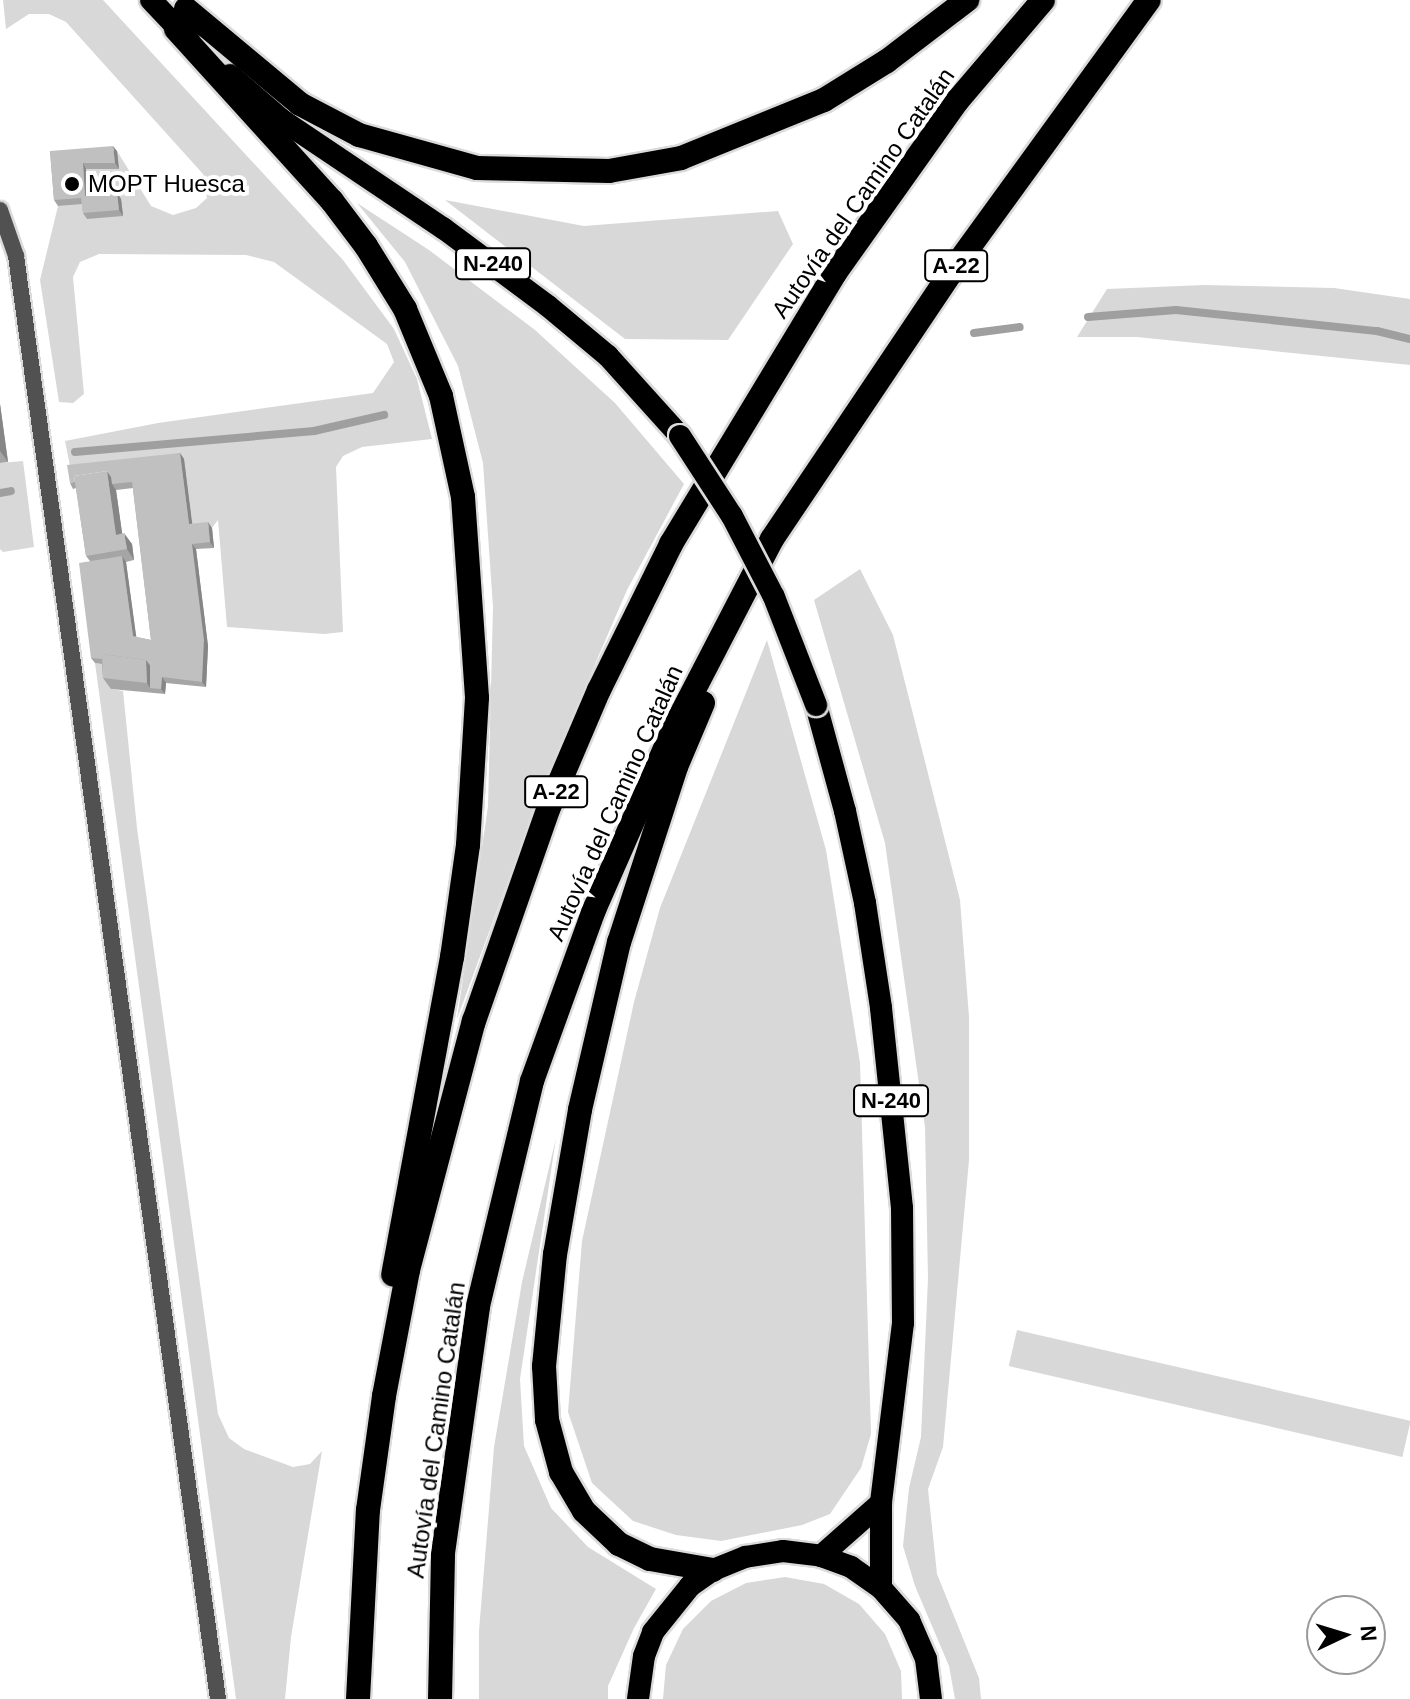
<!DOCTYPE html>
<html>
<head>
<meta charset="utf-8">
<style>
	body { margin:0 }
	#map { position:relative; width:1410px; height:1699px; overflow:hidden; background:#fff; font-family:Helvetica,sans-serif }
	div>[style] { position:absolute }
	.green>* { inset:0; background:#d8d8d8; transform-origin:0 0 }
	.stream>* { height:8px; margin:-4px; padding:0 4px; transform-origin:4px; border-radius:4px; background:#9f9f9f }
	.roads { filter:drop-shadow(2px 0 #dbdbdb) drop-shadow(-2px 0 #dbdbdb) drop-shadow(0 2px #dbdbdb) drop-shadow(0 -2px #dbdbdb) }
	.tertiary>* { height:16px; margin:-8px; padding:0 8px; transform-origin:8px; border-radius:8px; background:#515151 }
	.trunk>* { height:22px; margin:-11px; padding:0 11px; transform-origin:11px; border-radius:11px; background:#000 }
	.motorway>* { height:24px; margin:-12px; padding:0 12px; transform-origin:12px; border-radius:12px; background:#000 }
	.bridges { filter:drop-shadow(2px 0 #dbdbdb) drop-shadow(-2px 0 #dbdbdb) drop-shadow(0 2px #dbdbdb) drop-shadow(0 -2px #dbdbdb) }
	.trunk-bridge>* { height:22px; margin:-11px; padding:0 11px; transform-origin:11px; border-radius:11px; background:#000 }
	.wall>* { inset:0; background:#a5a5a5 }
	.shaded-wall>* { inset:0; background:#868686 }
	.building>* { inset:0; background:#c0c0c0 }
	.dots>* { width:22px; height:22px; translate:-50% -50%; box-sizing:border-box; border:4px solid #fff; border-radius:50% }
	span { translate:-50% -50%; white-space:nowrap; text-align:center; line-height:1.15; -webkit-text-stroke:8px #fff; paint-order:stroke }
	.shield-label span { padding:2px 6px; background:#fff; border:2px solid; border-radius:6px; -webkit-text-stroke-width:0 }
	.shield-label { font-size:22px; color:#000; font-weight:700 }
	.poi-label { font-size:24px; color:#000 }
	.left { translate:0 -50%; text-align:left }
	.street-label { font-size:24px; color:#000 }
	.north { position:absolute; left:1306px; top:1595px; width:80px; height:80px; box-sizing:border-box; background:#fff; border:2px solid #999; border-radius:50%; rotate:86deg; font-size:22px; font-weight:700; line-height:32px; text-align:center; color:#000 }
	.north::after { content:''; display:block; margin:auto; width:28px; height:36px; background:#000; clip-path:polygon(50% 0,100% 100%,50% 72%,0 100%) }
</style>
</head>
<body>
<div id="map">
	<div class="green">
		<div style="clip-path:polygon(3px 0,103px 0,343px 260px,394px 329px,417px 379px,432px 439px,362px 447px,343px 456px,336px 467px,343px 632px,324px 634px,227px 627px,218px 520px,212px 528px,193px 529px,184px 459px,71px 471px,65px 441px,158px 423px,373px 393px,394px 362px,387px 344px,274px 262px,246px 255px,99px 254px,80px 262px,73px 277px,84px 394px,73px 403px,59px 402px,40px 280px,58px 206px,89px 202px,86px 169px,119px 169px,117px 151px,151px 206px,173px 215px,196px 208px,207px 198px,203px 174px,66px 22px,49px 14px,29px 14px,6px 29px)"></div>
		<div style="clip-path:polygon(445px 200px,584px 226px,778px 211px,793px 244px,728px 340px,625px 339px)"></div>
		<div style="clip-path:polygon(357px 203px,429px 250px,535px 330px,615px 403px,684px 484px,627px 590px,545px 780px,457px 1019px,488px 806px,493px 607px,483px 463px,458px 366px,405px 262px)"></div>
		<div style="clip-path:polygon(1204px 285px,1334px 288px,1410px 299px,1410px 365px,1137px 337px,1077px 337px,1107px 289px)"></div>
		<div style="clip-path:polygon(23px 461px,34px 547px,3px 552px,0 549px,0 463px)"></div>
		<div style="clip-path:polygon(860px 569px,893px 635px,960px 900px,969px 1017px,969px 1160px,943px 1447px,928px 1489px,937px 1574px,979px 1678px,981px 1699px,955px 1699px,949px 1666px,915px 1586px,903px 1546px,909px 1488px,921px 1437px,928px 1278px,925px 1127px,885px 843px,814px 600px)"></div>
		<div style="clip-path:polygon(767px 640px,826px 850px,860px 1063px,871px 1434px,861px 1468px,830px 1514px,802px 1525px,721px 1541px,676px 1535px,633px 1521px,592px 1483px,568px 1412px,582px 1241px,634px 1002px,660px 908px)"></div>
		<div style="clip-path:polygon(95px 663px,110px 665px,111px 689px,123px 691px,137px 828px,218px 1414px,229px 1438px,244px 1449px,293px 1467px,310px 1464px,322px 1451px,291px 1637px,285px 1699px,236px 1699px)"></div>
		<div style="clip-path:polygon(556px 1138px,520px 1379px,524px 1446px,551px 1508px,588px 1547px,656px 1589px,634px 1628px,608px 1686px,608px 1699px,479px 1699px,479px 1631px,494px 1447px,522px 1282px)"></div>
		<div style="left:1017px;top:1330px;width:404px;height:37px;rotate:13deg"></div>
		<div style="clip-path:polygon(785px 1577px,824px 1584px,859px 1604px,885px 1634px,901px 1671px,902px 1699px,663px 1699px,666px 1665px,683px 1629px,711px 1601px,746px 1583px)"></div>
	</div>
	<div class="stream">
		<div style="left:1088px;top:317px;width:88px;rotate:-4.5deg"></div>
		<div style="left:1176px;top:310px;width:202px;rotate:6deg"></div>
		<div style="left:1377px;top:331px;width:34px;rotate:14deg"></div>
		<div style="left:974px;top:333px;width:46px;rotate:-7.4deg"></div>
		<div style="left:75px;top:452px;width:240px;rotate:-5deg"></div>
		<div style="left:314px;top:431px;width:72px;rotate:-12.9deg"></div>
		<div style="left:0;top:493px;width:11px;rotate:-10deg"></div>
	</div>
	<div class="roads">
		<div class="tertiary">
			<div style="left:0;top:210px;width:49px;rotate:70.8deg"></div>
			<div style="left:16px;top:256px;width:1457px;rotate:82.03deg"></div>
		</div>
		<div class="trunk">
			<div style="left:151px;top:0;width:55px;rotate:46.5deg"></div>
			<div style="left:230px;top:75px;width:69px;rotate:40.9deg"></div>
			<div style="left:282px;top:120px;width:194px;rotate:33.9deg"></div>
			<div style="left:443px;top:228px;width:131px;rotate:36.6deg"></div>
			<div style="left:548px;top:306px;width:78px;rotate:39.8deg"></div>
			<div style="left:608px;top:356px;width:108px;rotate:48deg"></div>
			<div style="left:816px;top:705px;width:110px;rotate:74.7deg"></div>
			<div style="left:845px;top:811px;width:94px;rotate:77.7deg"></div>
			<div style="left:865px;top:903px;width:106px;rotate:81.3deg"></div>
			<div style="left:881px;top:1008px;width:201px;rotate:84deg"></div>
			<div style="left:902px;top:1208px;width:115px;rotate:89.5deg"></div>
			<div style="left:903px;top:1323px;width:181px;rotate:97deg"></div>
			<div style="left:881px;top:1503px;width:85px;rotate:90deg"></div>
			<div style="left:821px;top:1556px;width:80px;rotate:-41.5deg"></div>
			<div style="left:638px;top:1699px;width:43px;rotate:-82.1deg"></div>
			<div style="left:644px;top:1656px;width:26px;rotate:-69deg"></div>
			<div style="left:653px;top:1632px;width:59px;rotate:-51.2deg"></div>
			<div style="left:690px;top:1586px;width:28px;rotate:-35deg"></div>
			<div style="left:713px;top:1570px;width:35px;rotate:-22deg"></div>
			<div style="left:745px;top:1557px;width:38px;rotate:-9deg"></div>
			<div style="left:783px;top:1551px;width:38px;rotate:7deg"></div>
			<div style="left:821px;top:1556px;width:32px;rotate:20deg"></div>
			<div style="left:851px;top:1567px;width:37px;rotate:35deg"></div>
			<div style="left:881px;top:1588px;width:43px;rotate:48.8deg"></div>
			<div style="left:909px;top:1620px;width:43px;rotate:66.4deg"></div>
			<div style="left:926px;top:1659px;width:40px;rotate:82.9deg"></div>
		</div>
		<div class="motorway">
			<div style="left:186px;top:9px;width:148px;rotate:39.8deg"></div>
			<div style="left:300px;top:104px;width:67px;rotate:27.7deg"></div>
			<div style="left:359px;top:135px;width:123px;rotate:15.6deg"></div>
			<div style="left:477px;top:168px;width:132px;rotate:1.3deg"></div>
			<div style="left:609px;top:171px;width:73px;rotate:-10.2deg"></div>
			<div style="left:681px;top:158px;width:154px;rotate:-22.1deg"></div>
			<div style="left:824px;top:100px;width:74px;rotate:-31.8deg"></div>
			<div style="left:887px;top:61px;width:101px;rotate:-37.3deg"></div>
			<div style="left:176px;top:29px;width:232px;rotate:47.8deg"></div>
			<div style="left:332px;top:201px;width:56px;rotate:52.9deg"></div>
			<div style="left:366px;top:246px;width:74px;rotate:58.2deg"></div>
			<div style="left:405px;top:309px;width:94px;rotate:67.5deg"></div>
			<div style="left:441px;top:396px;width:103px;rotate:77.7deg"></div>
			<div style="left:463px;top:497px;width:201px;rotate:86deg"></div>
			<div style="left:477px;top:698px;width:147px;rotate:93.5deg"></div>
			<div style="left:468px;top:845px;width:113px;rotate:98.1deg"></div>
			<div style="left:452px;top:957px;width:323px;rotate:100.5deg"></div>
			<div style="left:703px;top:703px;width:69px;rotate:112.9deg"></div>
			<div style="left:676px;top:767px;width:184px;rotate:108deg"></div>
			<div style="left:619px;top:942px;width:172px;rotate:103.1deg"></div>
			<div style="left:580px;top:1110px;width:146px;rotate:99.8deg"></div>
			<div style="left:555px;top:1254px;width:113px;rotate:95.6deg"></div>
			<div style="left:544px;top:1366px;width:54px;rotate:86.8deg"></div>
			<div style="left:547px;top:1420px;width:54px;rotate:74.9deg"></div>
			<div style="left:561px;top:1472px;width:45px;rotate:59.5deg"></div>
			<div style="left:584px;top:1511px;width:48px;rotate:43.3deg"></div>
			<div style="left:619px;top:1544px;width:34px;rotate:26deg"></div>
			<div style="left:650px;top:1559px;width:64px;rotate:9.9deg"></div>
			<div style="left:358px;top:1699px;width:189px;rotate:-87deg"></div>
			<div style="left:368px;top:1510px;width:115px;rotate:-82deg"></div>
			<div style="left:384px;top:1396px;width:128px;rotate:-79.2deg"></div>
			<div style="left:408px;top:1270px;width:258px;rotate:-75.2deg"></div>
			<div style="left:474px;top:1021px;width:227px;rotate:-70.7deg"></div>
			<div style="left:549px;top:807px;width:127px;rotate:-66.9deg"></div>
			<div style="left:599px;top:690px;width:163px;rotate:-63.7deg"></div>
			<div style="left:671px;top:544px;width:317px;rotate:-58.8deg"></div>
			<div style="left:835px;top:273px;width:212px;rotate:-54.6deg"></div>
			<div style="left:958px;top:100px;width:131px;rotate:-49.6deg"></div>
			<div style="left:440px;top:1699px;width:146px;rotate:-88.8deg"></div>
			<div style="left:443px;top:1553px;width:249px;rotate:-81.9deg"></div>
			<div style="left:478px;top:1306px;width:231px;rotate:-76.5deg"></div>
			<div style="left:532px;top:1081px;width:182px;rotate:-70.1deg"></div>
			<div style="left:594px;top:910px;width:194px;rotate:-66.3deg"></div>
			<div style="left:672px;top:732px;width:217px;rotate:-62.6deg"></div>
			<div style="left:772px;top:539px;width:331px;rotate:-56.1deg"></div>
			<div style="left:957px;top:264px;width:326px;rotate:-54deg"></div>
		</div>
	</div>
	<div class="bridges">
		<div class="trunk-bridge">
			<div style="left:680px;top:436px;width:95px;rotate:57deg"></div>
			<div style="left:732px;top:516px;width:91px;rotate:62.6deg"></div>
			<div style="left:774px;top:597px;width:116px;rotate:68.7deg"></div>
		</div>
	</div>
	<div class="wall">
		<div style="clip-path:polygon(50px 151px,117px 151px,119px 169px,86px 169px,89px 196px,117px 193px,121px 199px,123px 216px,87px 219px,83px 213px,82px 204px,58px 206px,54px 200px)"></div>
		<div style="clip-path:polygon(0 404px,8px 462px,0 463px)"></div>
		<div style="clip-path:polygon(evenodd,180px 453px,184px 459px,192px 524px,212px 528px,214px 548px,196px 549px,208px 646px,206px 687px,166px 683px,165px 694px,111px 689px,103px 678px,102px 664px,95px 663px,91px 658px,90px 561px,86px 556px,76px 488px,73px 489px,70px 483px,180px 453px,133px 488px,151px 640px,136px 637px,126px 562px,134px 560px,132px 544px,122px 534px,116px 490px,133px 488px)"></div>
	</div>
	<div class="shaded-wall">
		<div style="clip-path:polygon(113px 146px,117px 151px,119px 169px,115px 163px)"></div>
		<div style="clip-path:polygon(83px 163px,86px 169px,89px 202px,85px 196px)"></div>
		<div style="clip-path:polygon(117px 193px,121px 199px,123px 216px,119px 210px)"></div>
		<div style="clip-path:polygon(0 404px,8px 462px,0 451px)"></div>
		<div style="clip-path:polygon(180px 453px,184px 459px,193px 529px,189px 524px)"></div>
		<div style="clip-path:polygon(107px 471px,115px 482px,112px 484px,116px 490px,124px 546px,116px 535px)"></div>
		<div style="clip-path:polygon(208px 522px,212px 528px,214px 548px,210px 542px)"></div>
		<div style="clip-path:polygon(124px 533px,132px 544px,134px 560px,127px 549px)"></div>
		<div style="clip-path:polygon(192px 544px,196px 549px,208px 646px,206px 687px,202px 682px)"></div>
		<div style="clip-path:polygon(122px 556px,126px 562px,137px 642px,133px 636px)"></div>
		<div style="clip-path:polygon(146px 660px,154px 671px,150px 688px,147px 683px)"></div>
		<div style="clip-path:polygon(162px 677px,166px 683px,165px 694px,161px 689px)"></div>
	</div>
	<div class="building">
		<div style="clip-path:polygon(113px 146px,115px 163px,83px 163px,85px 196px,117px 193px,119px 210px,83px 213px,81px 198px,54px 200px,50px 151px)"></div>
		<div style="clip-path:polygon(180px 453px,189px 524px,208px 522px,210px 542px,192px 544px,204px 640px,202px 682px,162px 677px,161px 689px,150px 688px,150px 665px,146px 660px,102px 654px,102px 659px,91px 658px,79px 563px,122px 556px,133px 636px,151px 640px,132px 482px,112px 484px,111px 477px,107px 471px,74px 476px,75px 482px,70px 483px,67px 465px)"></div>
		<div style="clip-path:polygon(107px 471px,116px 535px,124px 533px,127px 549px,86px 556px,74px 476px)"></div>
		<div style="clip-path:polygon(102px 654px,146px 660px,147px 683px,103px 678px)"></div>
	</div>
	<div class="dots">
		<div style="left:72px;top:184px;background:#000"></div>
	</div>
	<div class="shield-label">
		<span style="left:493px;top:264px">N-240</span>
		<span style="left:956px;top:266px">A-22</span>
		<span style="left:556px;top:792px">A-22</span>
		<span style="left:891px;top:1101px">N-240</span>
	</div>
	<div class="poi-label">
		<span class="left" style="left:88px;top:184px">MOPT Huesca</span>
	</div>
	<div class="street-label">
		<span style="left:863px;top:193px;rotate:-55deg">Autovía del Camino Catalán</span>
		<span style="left:615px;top:803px;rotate:-66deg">Autovía del Camino Catalán</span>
		<span style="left:436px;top:1430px;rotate:-82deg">Autovía del Camino Catalán</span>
	</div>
	<div class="north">N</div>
</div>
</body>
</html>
